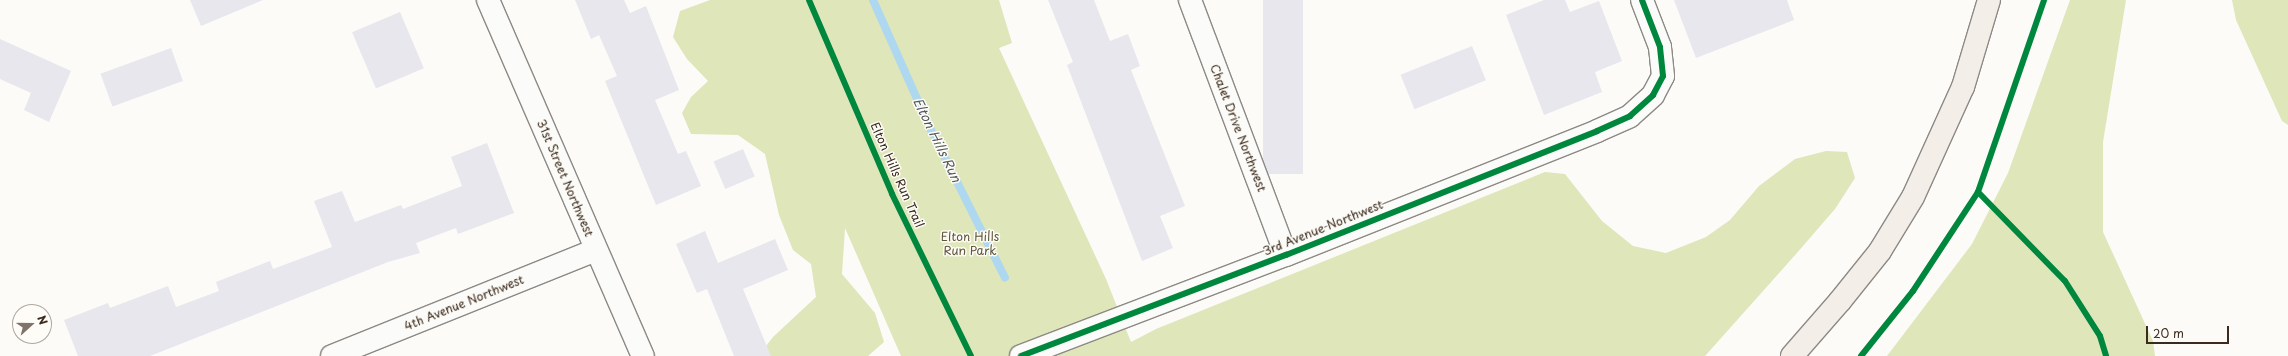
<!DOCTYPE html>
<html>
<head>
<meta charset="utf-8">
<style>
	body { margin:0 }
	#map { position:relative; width:2288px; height:356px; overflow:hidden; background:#fcfbf8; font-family:"Playpen Sans",sans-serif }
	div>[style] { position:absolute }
	.green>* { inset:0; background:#dfe6ba }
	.stream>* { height:8px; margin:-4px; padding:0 4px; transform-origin:4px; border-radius:4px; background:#aed7f0 }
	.building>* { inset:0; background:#e7e7ed; transform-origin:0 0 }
	.roads { filter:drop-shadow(1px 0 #8d8985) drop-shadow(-1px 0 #8d8985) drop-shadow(0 1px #8d8985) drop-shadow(0 -1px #8d8985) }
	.minor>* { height:22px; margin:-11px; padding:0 11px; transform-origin:11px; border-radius:11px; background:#fbfbf9 }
	.major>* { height:22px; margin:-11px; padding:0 11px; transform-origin:11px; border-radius:11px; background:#f3eee7 }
	.cycleway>* { height:6px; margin:-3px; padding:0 3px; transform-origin:3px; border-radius:3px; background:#00873e }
	span { translate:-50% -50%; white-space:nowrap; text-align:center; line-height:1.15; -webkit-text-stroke:3px #fdfcf7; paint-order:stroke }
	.street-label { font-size:12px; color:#3b2a1e }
	.park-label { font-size:12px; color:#5e5438 }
	.water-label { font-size:13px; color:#54595c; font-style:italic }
	.north { position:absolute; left:12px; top:304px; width:40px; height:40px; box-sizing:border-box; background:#fdfcf7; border:1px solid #afa8a0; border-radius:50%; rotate:69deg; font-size:11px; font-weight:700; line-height:16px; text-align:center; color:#3b2a1e }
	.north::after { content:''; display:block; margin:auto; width:14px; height:18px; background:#7f736a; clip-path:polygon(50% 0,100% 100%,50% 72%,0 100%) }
	.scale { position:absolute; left:2146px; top:326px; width:83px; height:18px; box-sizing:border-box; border:2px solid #3b2a1e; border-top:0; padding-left:5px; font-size:12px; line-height:14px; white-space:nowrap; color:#3b2a1e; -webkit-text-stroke:3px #fdfcf7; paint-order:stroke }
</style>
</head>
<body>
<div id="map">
	<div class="green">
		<div style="clip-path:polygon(710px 0,999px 0,1012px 43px,999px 48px,1106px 279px,1131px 342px,1156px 329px,1545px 172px,1565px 174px,1602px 221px,1633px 246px,1666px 253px,1706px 237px,1730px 220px,1759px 186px,1795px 159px,1826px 151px,1847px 152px,1855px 178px,1835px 209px,1796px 254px,1705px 356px,901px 356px,845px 228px,842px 274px,875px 313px,884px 342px,868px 356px,764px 356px,763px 350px,773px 337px,816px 297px,811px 264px,793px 250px,779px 215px,765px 154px,738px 135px,691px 134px,682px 113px,691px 97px,708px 81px,687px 59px,673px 37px,680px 11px)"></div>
		<div style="clip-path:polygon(2070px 0,2126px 0,2103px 142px,2103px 232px,2153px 341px,2155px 356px,1887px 356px,1972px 244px,2008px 173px)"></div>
		<div style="clip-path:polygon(2232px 0,2288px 0,2288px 125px,2282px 121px,2236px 20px)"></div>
	</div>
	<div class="stream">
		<div style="left:873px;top:0;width:142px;rotate:66deg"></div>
		<div style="left:931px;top:130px;width:165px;rotate:63.4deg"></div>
	</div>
	<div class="building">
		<div style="clip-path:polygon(190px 0,263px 0,201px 26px)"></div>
		<div style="clip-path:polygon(575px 0,624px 0,630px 13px,646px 6px,679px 90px,655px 100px,678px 154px,686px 151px,701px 186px,656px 205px,605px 81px,617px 76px,599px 35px,591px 39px)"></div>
		<div style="clip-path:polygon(1048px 0,1094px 0,1110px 41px,1128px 34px,1140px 66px,1131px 70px,1185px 206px,1160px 216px,1173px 248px,1142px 261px,1067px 65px,1073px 62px)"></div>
		<div style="left:1263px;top:0;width:40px;height:174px"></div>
		<div style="clip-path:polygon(1544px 0,1565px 0,1570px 12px,1599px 1px,1622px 61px,1595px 72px,1602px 92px,1544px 115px,1506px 15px)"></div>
		<div style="clip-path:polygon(1674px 0,1787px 0,1794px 20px,1696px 58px)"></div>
		<div style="left:400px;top:12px;width:61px;height:52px;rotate:67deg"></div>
		<div style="clip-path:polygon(0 39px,71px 71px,49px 122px,24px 110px,31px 93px,0 79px)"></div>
		<div style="left:1472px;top:46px;width:37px;height:77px;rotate:68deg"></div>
		<div style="left:171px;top:48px;width:35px;height:75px;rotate:70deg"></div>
		<div style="clip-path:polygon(487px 143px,514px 213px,458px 234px,456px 228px,416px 243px,420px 253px,388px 262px,150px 356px,78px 356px,64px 320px,108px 303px,110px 308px,168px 286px,176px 307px,219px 291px,216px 282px,270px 261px,273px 269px,332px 247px,314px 201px,342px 191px,355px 222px,401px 205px,403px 209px,462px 186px,451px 157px)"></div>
		<div style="left:743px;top:149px;width:30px;height:32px;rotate:67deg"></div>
		<div style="clip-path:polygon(705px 231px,718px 263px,775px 239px,788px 270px,743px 289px,771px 356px,734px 356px,707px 289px,697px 293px,676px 244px)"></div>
	</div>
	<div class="roads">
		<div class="minor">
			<div style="left:488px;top:0;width:388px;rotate:66.5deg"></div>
			<div style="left:1190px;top:0;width:272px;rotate:69.4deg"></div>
			<div style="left:332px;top:356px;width:284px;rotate:-21.9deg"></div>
			<div style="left:1021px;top:356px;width:284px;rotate:-20.9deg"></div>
			<div style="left:1286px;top:255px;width:335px;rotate:-21.7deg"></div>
			<div style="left:1597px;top:131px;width:36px;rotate:-24deg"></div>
			<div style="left:1630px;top:116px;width:31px;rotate:-42deg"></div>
			<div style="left:1653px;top:95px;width:21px;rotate:-62deg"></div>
			<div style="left:1663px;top:76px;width:29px;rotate:-96deg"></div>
			<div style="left:1660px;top:47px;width:50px;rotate:-111deg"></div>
		</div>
		<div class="major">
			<div style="left:1792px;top:356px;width:73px;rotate:-48.9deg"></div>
			<div style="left:1840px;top:301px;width:64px;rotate:-51.3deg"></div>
			<div style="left:1880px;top:251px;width:63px;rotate:-58.6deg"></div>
			<div style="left:1913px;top:197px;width:121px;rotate:-65.6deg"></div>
			<div style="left:1963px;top:87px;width:91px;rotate:-73.4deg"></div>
		</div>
	</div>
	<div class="cycleway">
		<div style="left:809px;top:0;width:211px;rotate:66.8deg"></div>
		<div style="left:892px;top:194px;width:180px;rotate:64deg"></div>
		<div style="left:1978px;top:192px;width:124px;rotate:45.7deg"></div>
		<div style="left:2065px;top:281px;width:65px;rotate:57.5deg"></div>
		<div style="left:2100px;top:336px;width:21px;rotate:73deg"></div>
		<div style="left:1021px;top:356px;width:284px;rotate:-20.9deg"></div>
		<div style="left:1286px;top:255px;width:335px;rotate:-21.7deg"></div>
		<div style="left:1597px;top:131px;width:36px;rotate:-24deg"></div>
		<div style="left:1630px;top:116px;width:31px;rotate:-42deg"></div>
		<div style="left:1653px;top:95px;width:21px;rotate:-62deg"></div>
		<div style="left:1663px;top:76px;width:29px;rotate:-96deg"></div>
		<div style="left:1660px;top:47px;width:50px;rotate:-111deg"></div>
		<div style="left:1861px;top:356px;width:83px;rotate:-51.3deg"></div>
		<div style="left:1913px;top:291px;width:118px;rotate:-56.7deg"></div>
		<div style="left:1978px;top:192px;width:203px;rotate:-71deg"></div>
	</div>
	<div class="street-label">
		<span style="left:1238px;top:128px;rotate:69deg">Chalet Drive Northwest</span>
		<span style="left:897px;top:175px;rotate:66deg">Elton Hills Run Trail</span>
		<span style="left:565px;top:178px;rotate:67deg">31st Street Northwest</span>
		<span style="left:1323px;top:228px;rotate:-22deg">3rd Avenue Northwest</span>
		<span style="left:464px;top:303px;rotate:-22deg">4th Avenue Northwest</span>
	</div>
	<div class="park-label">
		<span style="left:970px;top:244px">Elton Hills<br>Run Park</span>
	</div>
	<div class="water-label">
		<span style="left:937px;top:140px;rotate:64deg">Elton Hills Run</span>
	</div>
	<div class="north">N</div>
	<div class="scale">20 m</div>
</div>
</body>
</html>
